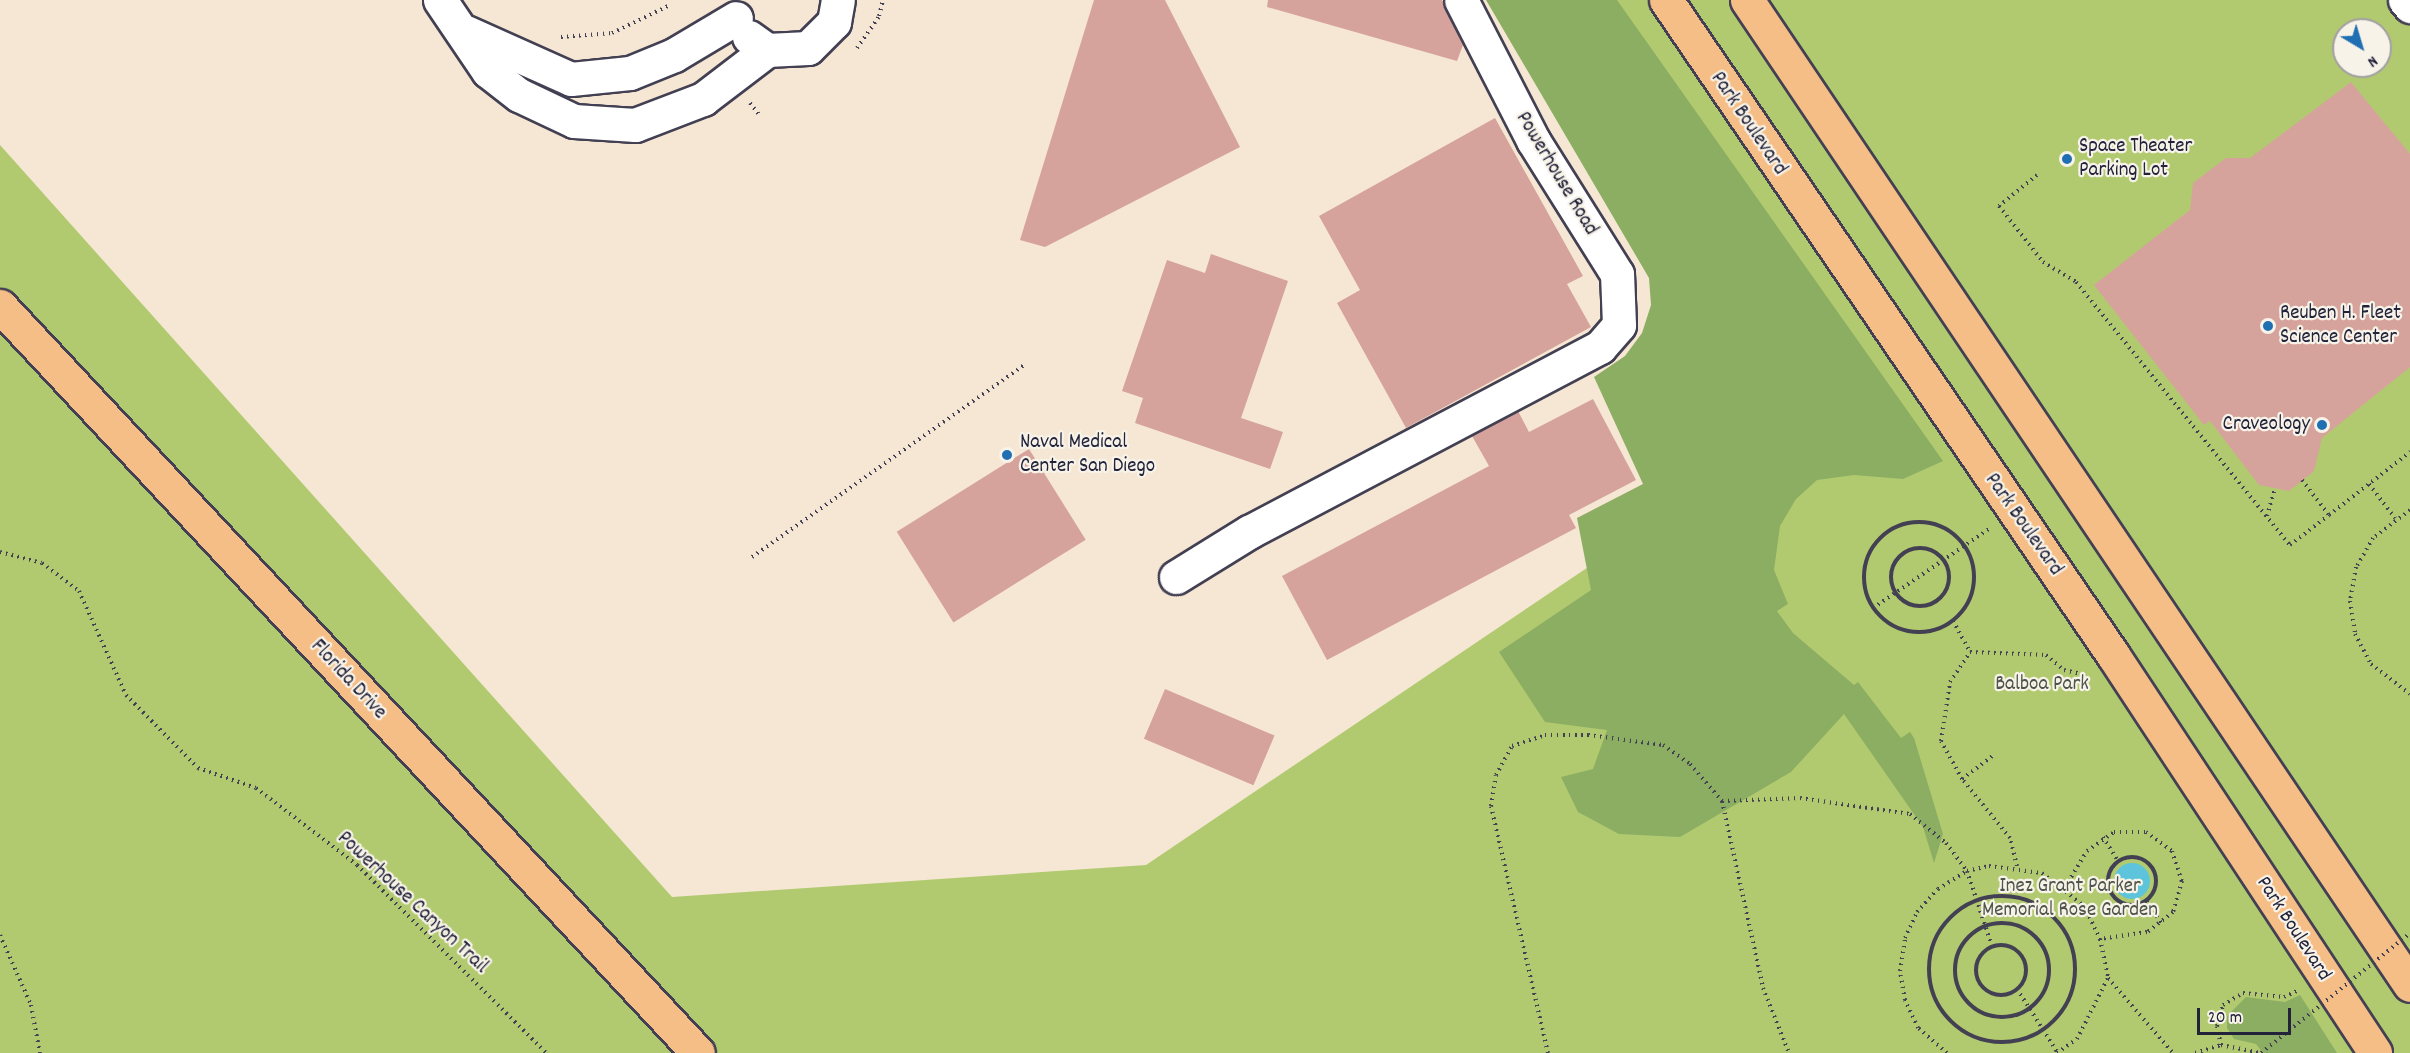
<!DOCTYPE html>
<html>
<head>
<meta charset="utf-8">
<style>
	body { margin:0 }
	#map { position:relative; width:2410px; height:1053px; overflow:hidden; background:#f5e7d3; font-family:Dekko,sans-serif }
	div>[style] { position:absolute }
	.green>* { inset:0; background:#b1ca6f }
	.forest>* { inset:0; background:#8cae62 }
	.water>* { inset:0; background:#5ec4dc }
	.round { border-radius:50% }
	.building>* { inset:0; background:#d6a39c; transform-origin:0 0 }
	.path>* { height:4px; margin-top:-2px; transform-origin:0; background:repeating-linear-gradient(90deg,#424052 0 1.5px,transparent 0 6px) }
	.path>.ring { margin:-2px; padding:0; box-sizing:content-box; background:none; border:4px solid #424052; border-radius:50% }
	.roads { filter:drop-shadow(2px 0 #424052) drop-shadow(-2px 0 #424052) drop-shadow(0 2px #424052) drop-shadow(0 -2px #424052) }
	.minor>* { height:33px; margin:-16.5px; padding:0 16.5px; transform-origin:16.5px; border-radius:16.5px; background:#fff }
	.major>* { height:33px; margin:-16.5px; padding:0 16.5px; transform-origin:16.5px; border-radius:16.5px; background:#f6be87 }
	.path-bridge>* { height:4px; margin-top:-2px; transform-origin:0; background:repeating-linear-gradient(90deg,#424052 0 1.5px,transparent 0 6px) }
	.dots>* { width:16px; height:16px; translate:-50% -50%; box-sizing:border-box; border:3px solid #f7f3e8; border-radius:50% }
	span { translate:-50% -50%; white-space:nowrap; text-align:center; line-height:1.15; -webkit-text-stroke:4.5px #f7f3e8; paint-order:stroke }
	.street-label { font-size:21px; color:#22223b }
	.poi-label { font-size:21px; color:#22223b }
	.left { translate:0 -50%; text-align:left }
	.right { translate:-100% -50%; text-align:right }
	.park-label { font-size:21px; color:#4d544b }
	.north { position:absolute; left:2332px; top:18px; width:60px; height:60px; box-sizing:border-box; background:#f7f3e8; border:2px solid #a29fa3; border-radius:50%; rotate:142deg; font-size:16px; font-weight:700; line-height:24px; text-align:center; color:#22223b }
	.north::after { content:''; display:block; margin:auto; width:21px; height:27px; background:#1f6fb2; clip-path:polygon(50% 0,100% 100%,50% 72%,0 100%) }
	.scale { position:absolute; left:2197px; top:1008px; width:94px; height:27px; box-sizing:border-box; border:3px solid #22223b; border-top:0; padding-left:8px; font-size:18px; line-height:21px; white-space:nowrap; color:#22223b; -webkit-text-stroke:4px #f7f3e8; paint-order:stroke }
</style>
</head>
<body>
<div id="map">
	<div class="green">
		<div style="clip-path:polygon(evenodd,1611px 0,2410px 0,2410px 1053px,0 1053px,0 145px,672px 897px,1146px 865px,1624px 543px,1852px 368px,1611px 0,2344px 30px,2380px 30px,2380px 66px,2344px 66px,2344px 30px)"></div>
	</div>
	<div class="forest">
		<div style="clip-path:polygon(1486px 0,1617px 0,1943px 461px,1903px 479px,1854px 475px,1817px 480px,1796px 499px,1780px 526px,1774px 570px,1788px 604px,1777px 611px,1793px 633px,1854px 685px,1858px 682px,1901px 738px,1910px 732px,1914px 738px,1943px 834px,1934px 863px,1923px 827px,1844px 714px,1791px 772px,1680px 837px,1619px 834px,1578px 812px,1561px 777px,1593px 769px,1607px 730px,1545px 722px,1499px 652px,1591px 590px,1577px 518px,1643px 484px,1594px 377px,1625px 356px,1642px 333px,1651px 305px,1649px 278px)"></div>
		<div style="clip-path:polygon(2300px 995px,2337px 1053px,2263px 1053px,2256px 1044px,2234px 1039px,2227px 1028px,2227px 1016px,2246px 997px,2285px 1002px)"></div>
	</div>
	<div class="water">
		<div class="round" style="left:2114px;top:863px;width:36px;height:36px"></div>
	</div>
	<div class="building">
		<div style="clip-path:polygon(1094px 0,1165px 0,1240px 147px,1045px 247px,1020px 240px)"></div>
		<div style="clip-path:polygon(1268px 0,1442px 0,1463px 45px,1457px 61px,1267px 7px)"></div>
		<div style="clip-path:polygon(2351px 82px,2410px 154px,2410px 367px,2322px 438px,2314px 471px,2289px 491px,2259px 485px,2210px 421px,2204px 425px,2094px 285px,2190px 210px,2193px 183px,2226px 158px,2250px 158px)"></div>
		<div style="clip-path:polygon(1495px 118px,1583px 276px,1567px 284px,1591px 327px,1406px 428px,1337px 303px,1360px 290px,1319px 216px)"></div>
		<div style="clip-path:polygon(1211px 254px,1288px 281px,1241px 418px,1283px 432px,1270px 469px,1135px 423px,1143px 398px,1122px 391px,1167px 260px,1205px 273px)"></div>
		<div style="clip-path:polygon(1593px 399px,1636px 480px,1569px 515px,1576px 528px,1327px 660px,1282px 576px,1489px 466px,1472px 436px,1518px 411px,1529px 432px)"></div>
		<div style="left:1029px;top:449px;width:107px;height:156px;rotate:58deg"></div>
		<div style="left:1165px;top:689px;width:119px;height:54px;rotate:23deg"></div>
	</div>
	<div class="path">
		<div style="left:561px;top:37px;width:51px;rotate:-4.5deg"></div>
		<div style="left:612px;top:33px;width:62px;rotate:-25.7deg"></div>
		<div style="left:857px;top:48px;width:39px;rotate:-55deg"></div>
		<div style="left:879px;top:16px;width:16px;rotate:-76deg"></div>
		<div style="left:750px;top:103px;width:16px;rotate:52deg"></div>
		<div style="left:2037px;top:175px;width:49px;rotate:140.8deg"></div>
		<div style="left:1999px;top:206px;width:71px;rotate:51.8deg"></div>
		<div style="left:2043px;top:262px;width:39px;rotate:31deg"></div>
		<div style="left:2076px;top:282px;width:339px;rotate:50.9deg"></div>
		<div style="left:2290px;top:545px;width:49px;rotate:-37.6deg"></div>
		<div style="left:2302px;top:480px;width:44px;rotate:52.4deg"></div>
		<div style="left:2329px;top:515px;width:103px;rotate:-37.9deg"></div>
		<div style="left:2369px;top:484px;width:43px;rotate:52.6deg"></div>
		<div style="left:2410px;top:510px;width:46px;rotate:142.9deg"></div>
		<div style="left:2373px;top:538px;width:34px;rotate:120deg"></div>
		<div style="left:2356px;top:567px;width:35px;rotate:100deg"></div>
		<div style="left:2350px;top:601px;width:33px;rotate:81deg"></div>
		<div style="left:2355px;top:634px;width:34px;rotate:62deg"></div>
		<div style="left:2371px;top:664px;width:49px;rotate:37.6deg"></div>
		<div style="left:2267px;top:516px;width:29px;rotate:-74deg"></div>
		<div class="ring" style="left:1864px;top:522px;width:106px;height:106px"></div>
		<div class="ring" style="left:1891px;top:548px;width:54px;height:54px"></div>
		<div style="left:0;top:552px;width:43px;rotate:14.7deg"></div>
		<div style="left:42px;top:563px;width:46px;rotate:37.1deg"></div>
		<div style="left:79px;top:591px;width:114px;rotate:65.7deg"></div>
		<div style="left:126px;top:695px;width:103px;rotate:45.4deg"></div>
		<div style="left:198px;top:768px;width:61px;rotate:19deg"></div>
		<div style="left:256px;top:788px;width:127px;rotate:37.3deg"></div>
		<div style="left:357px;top:865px;width:267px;rotate:44.8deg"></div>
		<div style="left:752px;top:557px;width:335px;rotate:-35.2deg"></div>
		<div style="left:1873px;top:608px;width:140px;rotate:-34.3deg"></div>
		<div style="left:1953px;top:621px;width:35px;rotate:61deg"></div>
		<div style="left:1962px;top:779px;width:40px;rotate:-37deg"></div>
		<div style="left:1722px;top:801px;width:78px;rotate:-2.2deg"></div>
		<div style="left:1800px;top:798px;width:111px;rotate:8.3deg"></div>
		<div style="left:1910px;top:814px;width:46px;rotate:38.9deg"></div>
		<div style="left:1946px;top:843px;width:35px;rotate:53deg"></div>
		<div style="left:1967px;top:871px;width:79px;rotate:71.6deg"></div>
		<div style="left:2103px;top:837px;width:28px;rotate:58deg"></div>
		<div class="ring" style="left:2108px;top:857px;width:44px;height:44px"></div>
		<div style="left:2017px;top:866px;width:29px;rotate:-104deg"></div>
		<div style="left:2010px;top:838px;width:76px;rotate:-129.1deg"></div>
		<div style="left:1962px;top:779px;width:43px;rotate:-118.9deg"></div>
		<div style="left:1941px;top:741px;width:60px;rotate:-81.3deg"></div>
		<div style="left:1950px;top:682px;width:36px;rotate:-56deg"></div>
		<div style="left:1970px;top:652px;width:76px;rotate:2.3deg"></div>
		<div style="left:2046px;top:655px;width:23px;rotate:40deg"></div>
		<div style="left:2064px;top:670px;width:23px;rotate:13deg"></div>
		<div style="left:2065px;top:887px;width:42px;rotate:-58.6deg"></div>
		<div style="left:2087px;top:851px;width:33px;rotate:-35deg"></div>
		<div style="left:2114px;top:832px;width:32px"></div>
		<div style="left:2146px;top:832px;width:32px;rotate:36deg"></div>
		<div style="left:2172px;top:851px;width:32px;rotate:72deg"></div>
		<div style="left:2182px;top:881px;width:32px;rotate:106deg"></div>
		<div style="left:2173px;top:912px;width:33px;rotate:142deg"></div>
		<div style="left:2147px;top:932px;width:48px;rotate:171.5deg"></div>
		<div class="ring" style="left:1929px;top:896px;width:142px;height:142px"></div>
		<div style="left:2147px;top:901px;width:27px;rotate:57deg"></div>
		<div class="ring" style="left:1955px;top:923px;width:90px;height:90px"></div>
		<div style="left:0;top:935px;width:77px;rotate:66.1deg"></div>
		<div style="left:31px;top:1005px;width:49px;rotate:79.4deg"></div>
		<div class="ring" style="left:1976px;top:945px;width:46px;height:46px"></div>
		<div style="left:2017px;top:989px;width:76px;rotate:57.4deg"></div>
		<div style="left:2221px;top:1045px;width:19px;rotate:-102deg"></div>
		<div style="left:2217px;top:1026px;width:22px;rotate:-74deg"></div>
		<div style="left:2223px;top:1005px;width:23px;rotate:-31deg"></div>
		<div style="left:2243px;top:993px;width:41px;rotate:5.6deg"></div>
		<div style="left:2284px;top:997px;width:14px;rotate:-25deg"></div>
		<div style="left:1548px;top:1053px;width:253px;rotate:-103deg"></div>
		<div style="left:1491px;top:806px;width:31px;rotate:-81deg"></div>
		<div style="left:1496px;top:775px;width:33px;rotate:-61deg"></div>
		<div style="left:1512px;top:746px;width:35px;rotate:-18deg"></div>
		<div style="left:1545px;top:735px;width:43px"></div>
		<div style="left:1588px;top:735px;width:76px;rotate:7.6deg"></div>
		<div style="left:1663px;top:745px;width:33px;rotate:35deg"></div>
		<div style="left:1690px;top:764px;width:49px;rotate:49.1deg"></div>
		<div style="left:1722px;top:801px;width:191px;rotate:77.6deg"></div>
		<div style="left:1763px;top:988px;width:70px;rotate:68.2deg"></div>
		<div style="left:1947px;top:1053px;width:38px;rotate:-139deg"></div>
		<div style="left:1918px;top:1028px;width:31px;rotate:-115deg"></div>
		<div style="left:1905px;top:1000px;width:29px;rotate:-100deg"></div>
		<div style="left:1900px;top:971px;width:33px;rotate:-81deg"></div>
		<div style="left:1905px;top:938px;width:29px;rotate:-65deg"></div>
		<div style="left:1917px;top:912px;width:31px;rotate:-48deg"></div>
		<div style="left:1938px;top:889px;width:34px;rotate:-32deg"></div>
		<div style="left:1967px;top:871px;width:23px;rotate:-13deg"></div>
		<div style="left:1989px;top:866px;width:53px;rotate:7.5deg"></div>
		<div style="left:2042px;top:873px;width:53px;rotate:38.2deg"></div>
		<div style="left:2084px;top:906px;width:37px;rotate:64deg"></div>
		<div style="left:2100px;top:939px;width:40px;rotate:78deg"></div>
		<div style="left:2108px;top:978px;width:99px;rotate:49.1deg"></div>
		<div style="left:2057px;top:1053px;width:24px;rotate:-35deg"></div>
		<div style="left:2077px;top:1039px;width:68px;rotate:-63.1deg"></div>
		<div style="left:2195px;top:1053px;width:27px;rotate:-17deg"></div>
		<div style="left:2221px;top:1045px;width:41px;rotate:11.3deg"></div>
	</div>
	<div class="roads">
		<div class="minor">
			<div style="left:440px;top:0;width:86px;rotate:55.9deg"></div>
			<div style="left:488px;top:71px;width:39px;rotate:38deg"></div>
			<div style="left:519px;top:95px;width:61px;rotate:25.3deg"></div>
			<div style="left:574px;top:121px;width:61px;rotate:3.8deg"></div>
			<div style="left:635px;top:125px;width:73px;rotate:-20.9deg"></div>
			<div style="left:703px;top:99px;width:81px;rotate:-37.4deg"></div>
			<div style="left:2405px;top:0;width:8px;rotate:50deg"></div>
			<div style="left:466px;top:32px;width:115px;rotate:24.1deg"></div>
			<div style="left:571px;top:79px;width:59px;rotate:-5.8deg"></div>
			<div style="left:630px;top:73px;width:48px;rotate:-22.2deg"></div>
			<div style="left:674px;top:55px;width:72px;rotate:-30.8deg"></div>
			<div style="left:749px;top:37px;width:22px;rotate:36deg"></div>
			<div style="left:767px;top:50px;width:41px;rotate:-2.8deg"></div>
			<div style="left:808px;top:48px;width:37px;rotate:-45deg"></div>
			<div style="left:834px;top:22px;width:22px;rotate:-80deg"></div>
			<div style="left:1176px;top:577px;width:86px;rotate:-31.7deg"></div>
			<div style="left:1249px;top:532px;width:397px;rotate:-27.8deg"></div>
			<div style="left:1600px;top:347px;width:29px;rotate:-49deg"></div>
			<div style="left:1619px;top:325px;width:51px;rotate:-92.2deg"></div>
			<div style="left:1617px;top:274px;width:158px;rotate:-122.1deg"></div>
			<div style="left:1533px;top:140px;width:157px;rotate:-117.2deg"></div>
		</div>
		<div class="major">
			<div style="left:1666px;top:0;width:793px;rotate:55.69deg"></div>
			<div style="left:2113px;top:655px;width:476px;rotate:56.6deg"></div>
			<div style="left:1747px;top:0;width:1187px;rotate:56.06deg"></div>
			<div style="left:0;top:306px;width:1022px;rotate:46.94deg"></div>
		</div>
	</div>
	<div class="path-bridge">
		<div style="left:2261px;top:1053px;width:191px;rotate:-38.8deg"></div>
	</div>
	<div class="dots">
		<div style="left:2067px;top:159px;background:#1f6fb2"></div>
		<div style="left:2268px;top:326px;background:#1f6fb2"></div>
		<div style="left:2322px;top:425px;background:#1f6fb2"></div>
		<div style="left:1007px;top:455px;background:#1f6fb2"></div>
	</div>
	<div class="street-label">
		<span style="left:1748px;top:124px;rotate:56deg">Park Boulevard</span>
		<span style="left:1556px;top:174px;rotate:59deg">Powerhouse Road</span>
		<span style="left:2023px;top:525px;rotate:55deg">Park Boulevard</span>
		<span style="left:348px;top:680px;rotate:47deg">Florida Drive</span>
		<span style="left:412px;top:903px;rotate:43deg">Powerhouse Canyon Trail</span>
		<span style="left:2293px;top:929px;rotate:57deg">Park Boulevard</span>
	</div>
	<div class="poi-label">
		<span class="left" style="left:2079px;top:159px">Space Theater<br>Parking Lot</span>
		<span class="left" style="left:2280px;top:326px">Reuben H. Fleet<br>Science Center</span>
		<span class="right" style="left:2310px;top:425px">Craveology</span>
		<span class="left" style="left:1020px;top:455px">Naval Medical<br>Center San Diego</span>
	</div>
	<div class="park-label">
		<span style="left:2042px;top:685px">Balboa Park</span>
		<span style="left:2070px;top:899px">Inez Grant Parker<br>Memorial Rose Garden</span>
	</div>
	<div class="north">N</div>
	<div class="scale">20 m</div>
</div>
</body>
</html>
